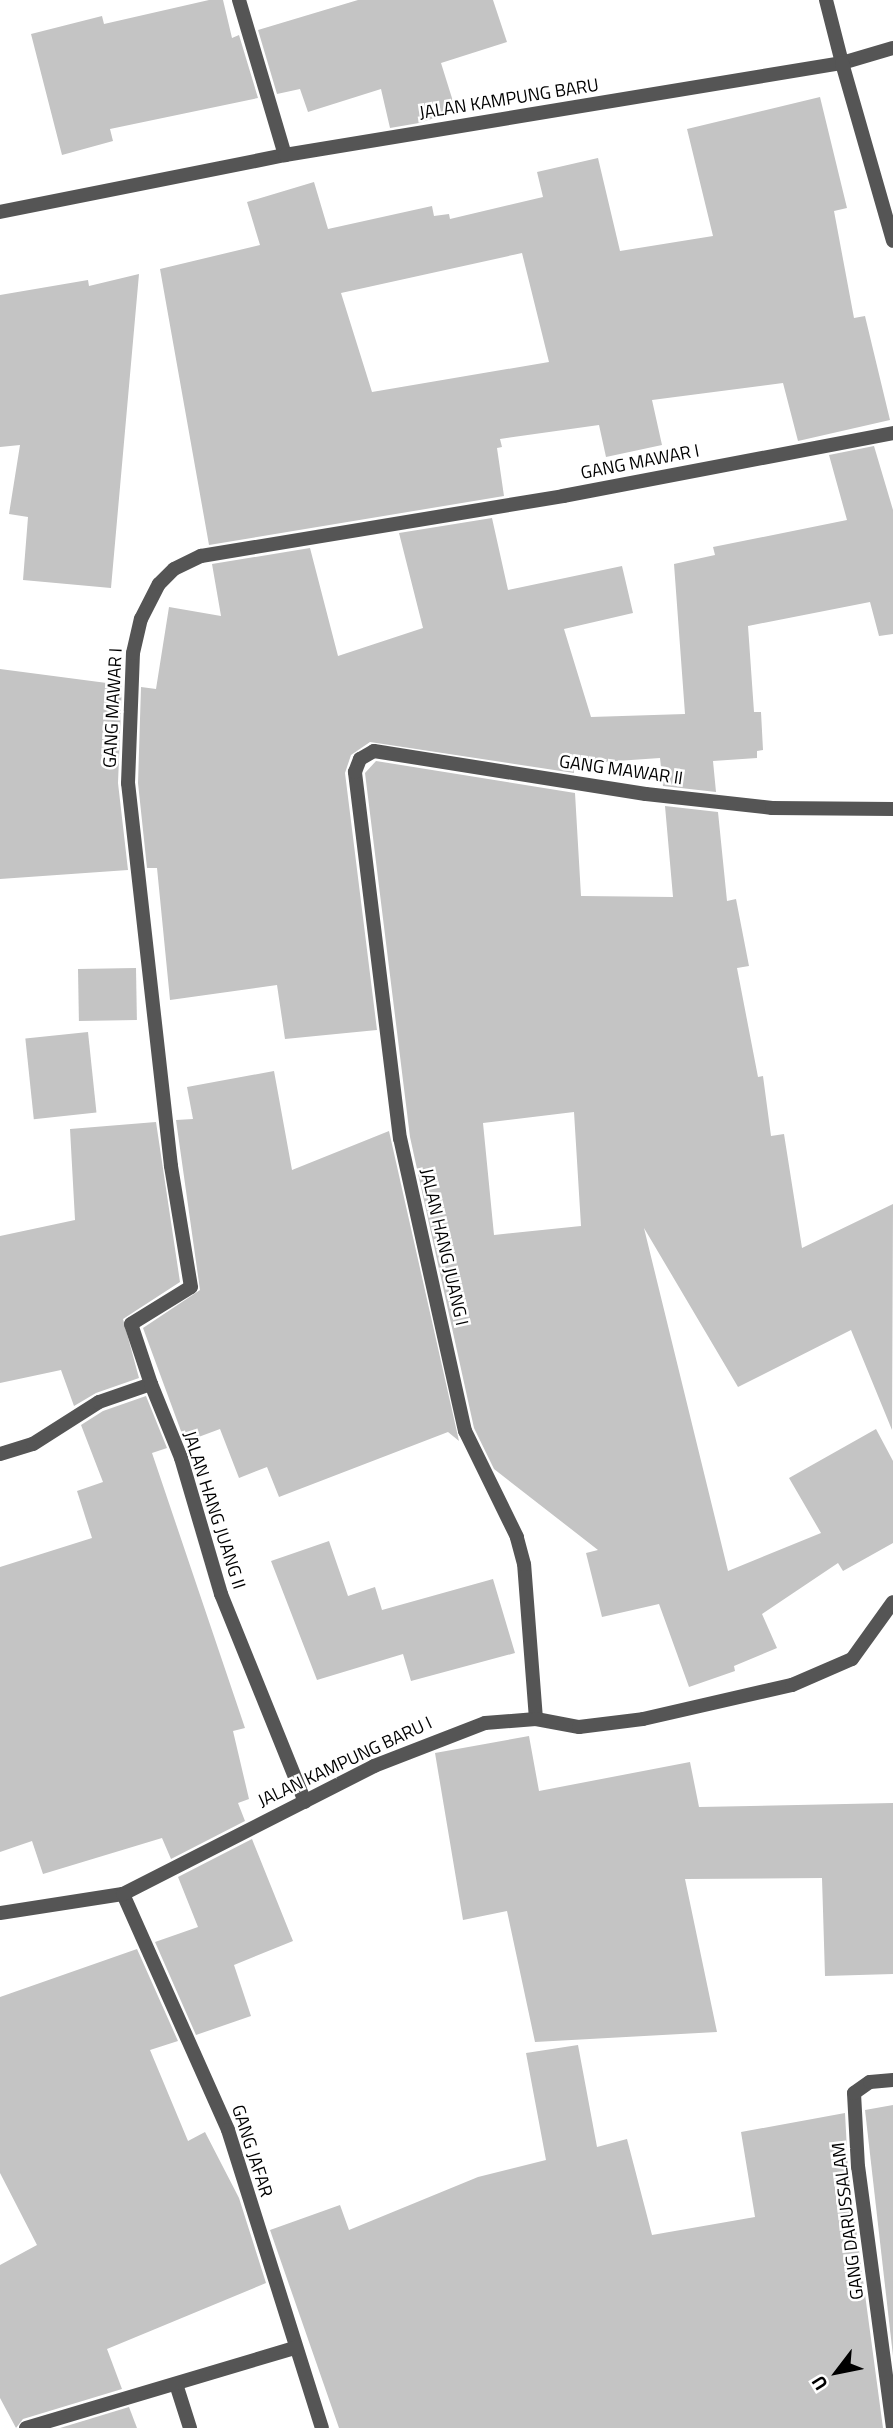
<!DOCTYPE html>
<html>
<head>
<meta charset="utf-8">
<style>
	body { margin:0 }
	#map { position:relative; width:893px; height:2428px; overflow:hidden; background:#fff; font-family:"Titillium Web",sans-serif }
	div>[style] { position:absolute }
	.building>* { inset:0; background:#c4c4c4; transform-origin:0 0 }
	.street>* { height:14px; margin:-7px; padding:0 7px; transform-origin:7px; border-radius:7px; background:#555 }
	span { translate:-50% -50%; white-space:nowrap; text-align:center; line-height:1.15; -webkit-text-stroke:5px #fff; paint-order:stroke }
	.street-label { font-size:18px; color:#000 }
	.north { position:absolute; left:802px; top:2337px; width:70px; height:70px; -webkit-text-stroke:5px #fff; paint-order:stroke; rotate:238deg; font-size:19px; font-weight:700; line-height:28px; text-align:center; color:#000 }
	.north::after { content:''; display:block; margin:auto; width:24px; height:32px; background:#000; clip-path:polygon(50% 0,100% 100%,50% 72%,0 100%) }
</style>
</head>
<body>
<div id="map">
	<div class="building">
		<div style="clip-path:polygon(209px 0,223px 0,232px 38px,239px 35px,258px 98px,110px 129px,113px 141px,62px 155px,31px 34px,102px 16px,104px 24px)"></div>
		<div style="clip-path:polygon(358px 0,493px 0,507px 42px,441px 63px,456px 111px,419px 123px,390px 128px,381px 89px,308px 112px,300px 89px,277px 94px,258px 30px)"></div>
		<div style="clip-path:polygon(evenodd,820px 97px,847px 208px,834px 211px,854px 318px,865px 316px,890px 420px,798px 441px,783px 383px,652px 400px,662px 445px,606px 457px,599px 425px,500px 439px,502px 447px,497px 448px,504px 496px,209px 545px,160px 269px,260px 245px,247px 202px,314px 182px,328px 229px,432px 206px,434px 216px,449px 214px,450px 219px,543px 197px,537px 172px,598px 158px,620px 251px,713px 236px,687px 129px,820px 97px,522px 253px,549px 362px,372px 392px,341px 293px,522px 253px)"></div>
		<div style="clip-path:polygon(139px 274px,111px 588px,23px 580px,28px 517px,9px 514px,20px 445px,0 447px,0 295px,88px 280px,89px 286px)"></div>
		<div style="clip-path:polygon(874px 446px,893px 510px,893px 634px,879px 636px,870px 602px,748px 626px,754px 712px,761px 712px,763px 750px,757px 751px,757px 758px,713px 761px,716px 792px,663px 786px,660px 758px,573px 764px,574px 773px,370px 742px,351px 755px,345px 773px,377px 1030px,285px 1039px,277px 985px,170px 1000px,157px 868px,147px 868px,138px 783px,141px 687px,156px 689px,169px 607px,221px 616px,212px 564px,310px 548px,338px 656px,423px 628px,399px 533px,492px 518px,508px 590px,622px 566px,633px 613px,564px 629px,591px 717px,685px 714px,674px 564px,715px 555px,713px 547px,847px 520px,829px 455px)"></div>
		<div style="clip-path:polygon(0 669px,122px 685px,118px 783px,128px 870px,0 879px)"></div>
		<div style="clip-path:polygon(evenodd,376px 761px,575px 793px,581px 896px,673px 897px,665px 806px,718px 812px,727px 901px,736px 899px,749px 966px,737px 968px,758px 1077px,763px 1076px,771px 1136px,784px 1134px,802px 1248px,893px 1204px,892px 1430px,851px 1330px,738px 1387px,644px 1228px,728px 1571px,821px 1533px,789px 1478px,876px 1429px,893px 1461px,893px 1543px,843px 1571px,838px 1563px,762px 1614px,777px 1648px,734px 1666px,735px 1671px,689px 1687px,659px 1604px,602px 1617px,586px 1553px,598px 1550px,494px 1469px,474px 1428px,410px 1137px,365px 773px,376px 761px,574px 1112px,581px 1226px,494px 1235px,483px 1123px,574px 1112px)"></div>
		<div style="left:136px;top:968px;width:52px;height:58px;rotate:89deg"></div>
		<div style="left:88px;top:1032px;width:81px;height:63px;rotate:84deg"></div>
		<div style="clip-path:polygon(274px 1071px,292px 1170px,389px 1131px,459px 1441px,448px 1432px,279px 1497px,267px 1467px,239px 1478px,220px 1429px,185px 1442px,143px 1328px,200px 1290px,176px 1120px,193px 1119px,187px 1087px)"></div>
		<div style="clip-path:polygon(156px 1122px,180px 1282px,123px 1319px,139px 1378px,96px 1393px,74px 1406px,61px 1370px,0 1383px,0 1236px,75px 1220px,70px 1129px)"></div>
		<div style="clip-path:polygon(146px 1396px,167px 1448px,152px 1453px,245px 1728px,233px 1731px,249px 1799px,238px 1803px,245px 1821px,171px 1859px,162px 1838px,43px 1874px,32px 1841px,0 1852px,0 1567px,92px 1538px,77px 1491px,103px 1482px,81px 1425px,103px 1411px)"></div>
		<div style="clip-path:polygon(329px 1541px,348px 1596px,375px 1587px,382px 1610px,493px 1579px,515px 1653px,411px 1681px,403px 1654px,317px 1680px,271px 1561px)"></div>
		<div style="clip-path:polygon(529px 1736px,539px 1791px,690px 1762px,699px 1807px,893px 1803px,893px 1974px,825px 1976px,822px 1878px,685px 1879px,717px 2032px,535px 2042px,507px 1911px,463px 1920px,435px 1753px)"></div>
		<div style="clip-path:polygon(252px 1839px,293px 1941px,234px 1965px,251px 2016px,196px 2035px,155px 1942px,198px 1927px,178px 1877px)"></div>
		<div style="clip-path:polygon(137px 1949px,178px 2041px,150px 2050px,188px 2141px,205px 2132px,239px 2198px,266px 2283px,107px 2349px,122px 2389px,23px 2419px,16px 2428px,0 2398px,0 2265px,37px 2245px,0 2173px,0 1997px)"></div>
		<div style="clip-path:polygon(578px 2045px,597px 2147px,627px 2139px,652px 2235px,755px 2217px,741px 2132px,845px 2113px,848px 2168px,883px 2428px,339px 2428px,270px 2230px,340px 2205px,349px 2230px,478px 2177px,546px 2160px,526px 2053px)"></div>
		<div style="clip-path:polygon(893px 2105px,893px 2356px,865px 2110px)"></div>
		<div style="clip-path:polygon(129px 2407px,137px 2428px,60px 2428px)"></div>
	</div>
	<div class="street">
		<div style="left:239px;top:0;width:162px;rotate:73.5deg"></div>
		<div style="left:826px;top:0;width:65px;rotate:75.7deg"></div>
		<div style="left:842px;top:63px;width:53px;rotate:-16.4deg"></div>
		<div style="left:0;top:212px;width:291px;rotate:-11.3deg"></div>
		<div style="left:285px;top:155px;width:565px;rotate:-9.38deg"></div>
		<div style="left:842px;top:63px;width:185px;rotate:74deg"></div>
		<div style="left:151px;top:1384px;width:63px;rotate:-108.4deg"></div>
		<div style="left:131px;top:1324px;width:70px;rotate:-31.7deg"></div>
		<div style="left:191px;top:1287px;width:123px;rotate:-99.4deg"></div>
		<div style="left:171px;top:1166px;width:385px;rotate:-96.4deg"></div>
		<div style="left:128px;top:783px;width:130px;rotate:-87.8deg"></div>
		<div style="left:133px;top:653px;width:35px;rotate:-77deg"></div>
		<div style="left:141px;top:619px;width:39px;rotate:-63deg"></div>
		<div style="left:159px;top:584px;width:21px;rotate:-45deg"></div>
		<div style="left:174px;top:569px;width:30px;rotate:-26deg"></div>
		<div style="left:201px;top:556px;width:367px;rotate:-9.4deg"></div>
		<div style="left:563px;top:496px;width:336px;rotate:-10.8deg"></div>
		<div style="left:0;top:1454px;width:34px;rotate:-17deg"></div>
		<div style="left:33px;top:1444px;width:78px;rotate:-32.5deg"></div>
		<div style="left:99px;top:1402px;width:55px;rotate:-19.1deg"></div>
		<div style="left:151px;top:1384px;width:80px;rotate:67.9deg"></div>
		<div style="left:181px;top:1458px;width:142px;rotate:73.6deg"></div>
		<div style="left:221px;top:1594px;width:224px;rotate:68deg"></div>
		<div style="left:536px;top:1719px;width:155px;rotate:-94.4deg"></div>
		<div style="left:524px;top:1564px;width:28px;rotate:-105deg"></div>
		<div style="left:517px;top:1537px;width:118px;rotate:-116.1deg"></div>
		<div style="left:465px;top:1431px;width:299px;rotate:-102.5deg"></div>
		<div style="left:400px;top:1139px;width:370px;rotate:-97deg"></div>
		<div style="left:355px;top:772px;width:14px;rotate:-69deg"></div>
		<div style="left:360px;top:759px;width:16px;rotate:-30deg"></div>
		<div style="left:374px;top:751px;width:275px;rotate:9deg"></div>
		<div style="left:646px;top:794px;width:127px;rotate:6.3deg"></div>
		<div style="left:772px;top:808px;width:121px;rotate:0.5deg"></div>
		<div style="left:123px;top:1894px;width:258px;rotate:66deg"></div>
		<div style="left:228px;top:2130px;width:312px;rotate:72.5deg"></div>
		<div style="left:0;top:1913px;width:124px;rotate:-8.8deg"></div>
		<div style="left:123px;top:1894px;width:282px;rotate:-27deg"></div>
		<div style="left:374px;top:1766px;width:119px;rotate:-21.2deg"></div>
		<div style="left:485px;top:1723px;width:51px;rotate:-4.5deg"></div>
		<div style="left:536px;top:1719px;width:44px;rotate:10.5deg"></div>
		<div style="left:579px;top:1727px;width:64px;rotate:-7.1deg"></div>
		<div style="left:643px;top:1719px;width:153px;rotate:-12.9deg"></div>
		<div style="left:792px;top:1685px;width:65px;rotate:-23.4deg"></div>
		<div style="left:852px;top:1659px;width:70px;rotate:-54.3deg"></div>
		<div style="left:176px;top:2384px;width:46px;rotate:72.3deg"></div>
		<div style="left:26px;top:2428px;width:281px;rotate:-16.6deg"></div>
		<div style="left:893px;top:2428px;width:263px;rotate:-97.6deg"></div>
		<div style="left:858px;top:2167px;width:74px;rotate:-93.1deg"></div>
		<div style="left:854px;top:2093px;width:19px;rotate:-35deg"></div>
		<div style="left:870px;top:2082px;width:23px;rotate:-5deg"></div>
	</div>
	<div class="street-label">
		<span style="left:509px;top:99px;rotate:-9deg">JALAN KAMPUNG BARU</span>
		<span style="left:640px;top:462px;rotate:-11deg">GANG MAWAR I</span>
		<span style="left:113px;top:708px;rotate:-87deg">GANG MAWAR I</span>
		<span style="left:621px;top:770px;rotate:8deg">GANG MAWAR II</span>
		<span style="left:444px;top:1247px;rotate:77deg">JALAN HANG JUANG I</span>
		<span style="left:214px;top:1510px;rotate:72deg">JALAN HANG JUANG II</span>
		<span style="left:345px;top:1762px;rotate:-25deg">JALAN KAMPUNG BARU I</span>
		<span style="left:252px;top:2151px;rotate:72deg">GANG JAFAR</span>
		<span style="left:848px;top:2221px;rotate:-97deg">GANG DARUSSALAM</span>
	</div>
	<div class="north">U</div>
</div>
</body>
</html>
